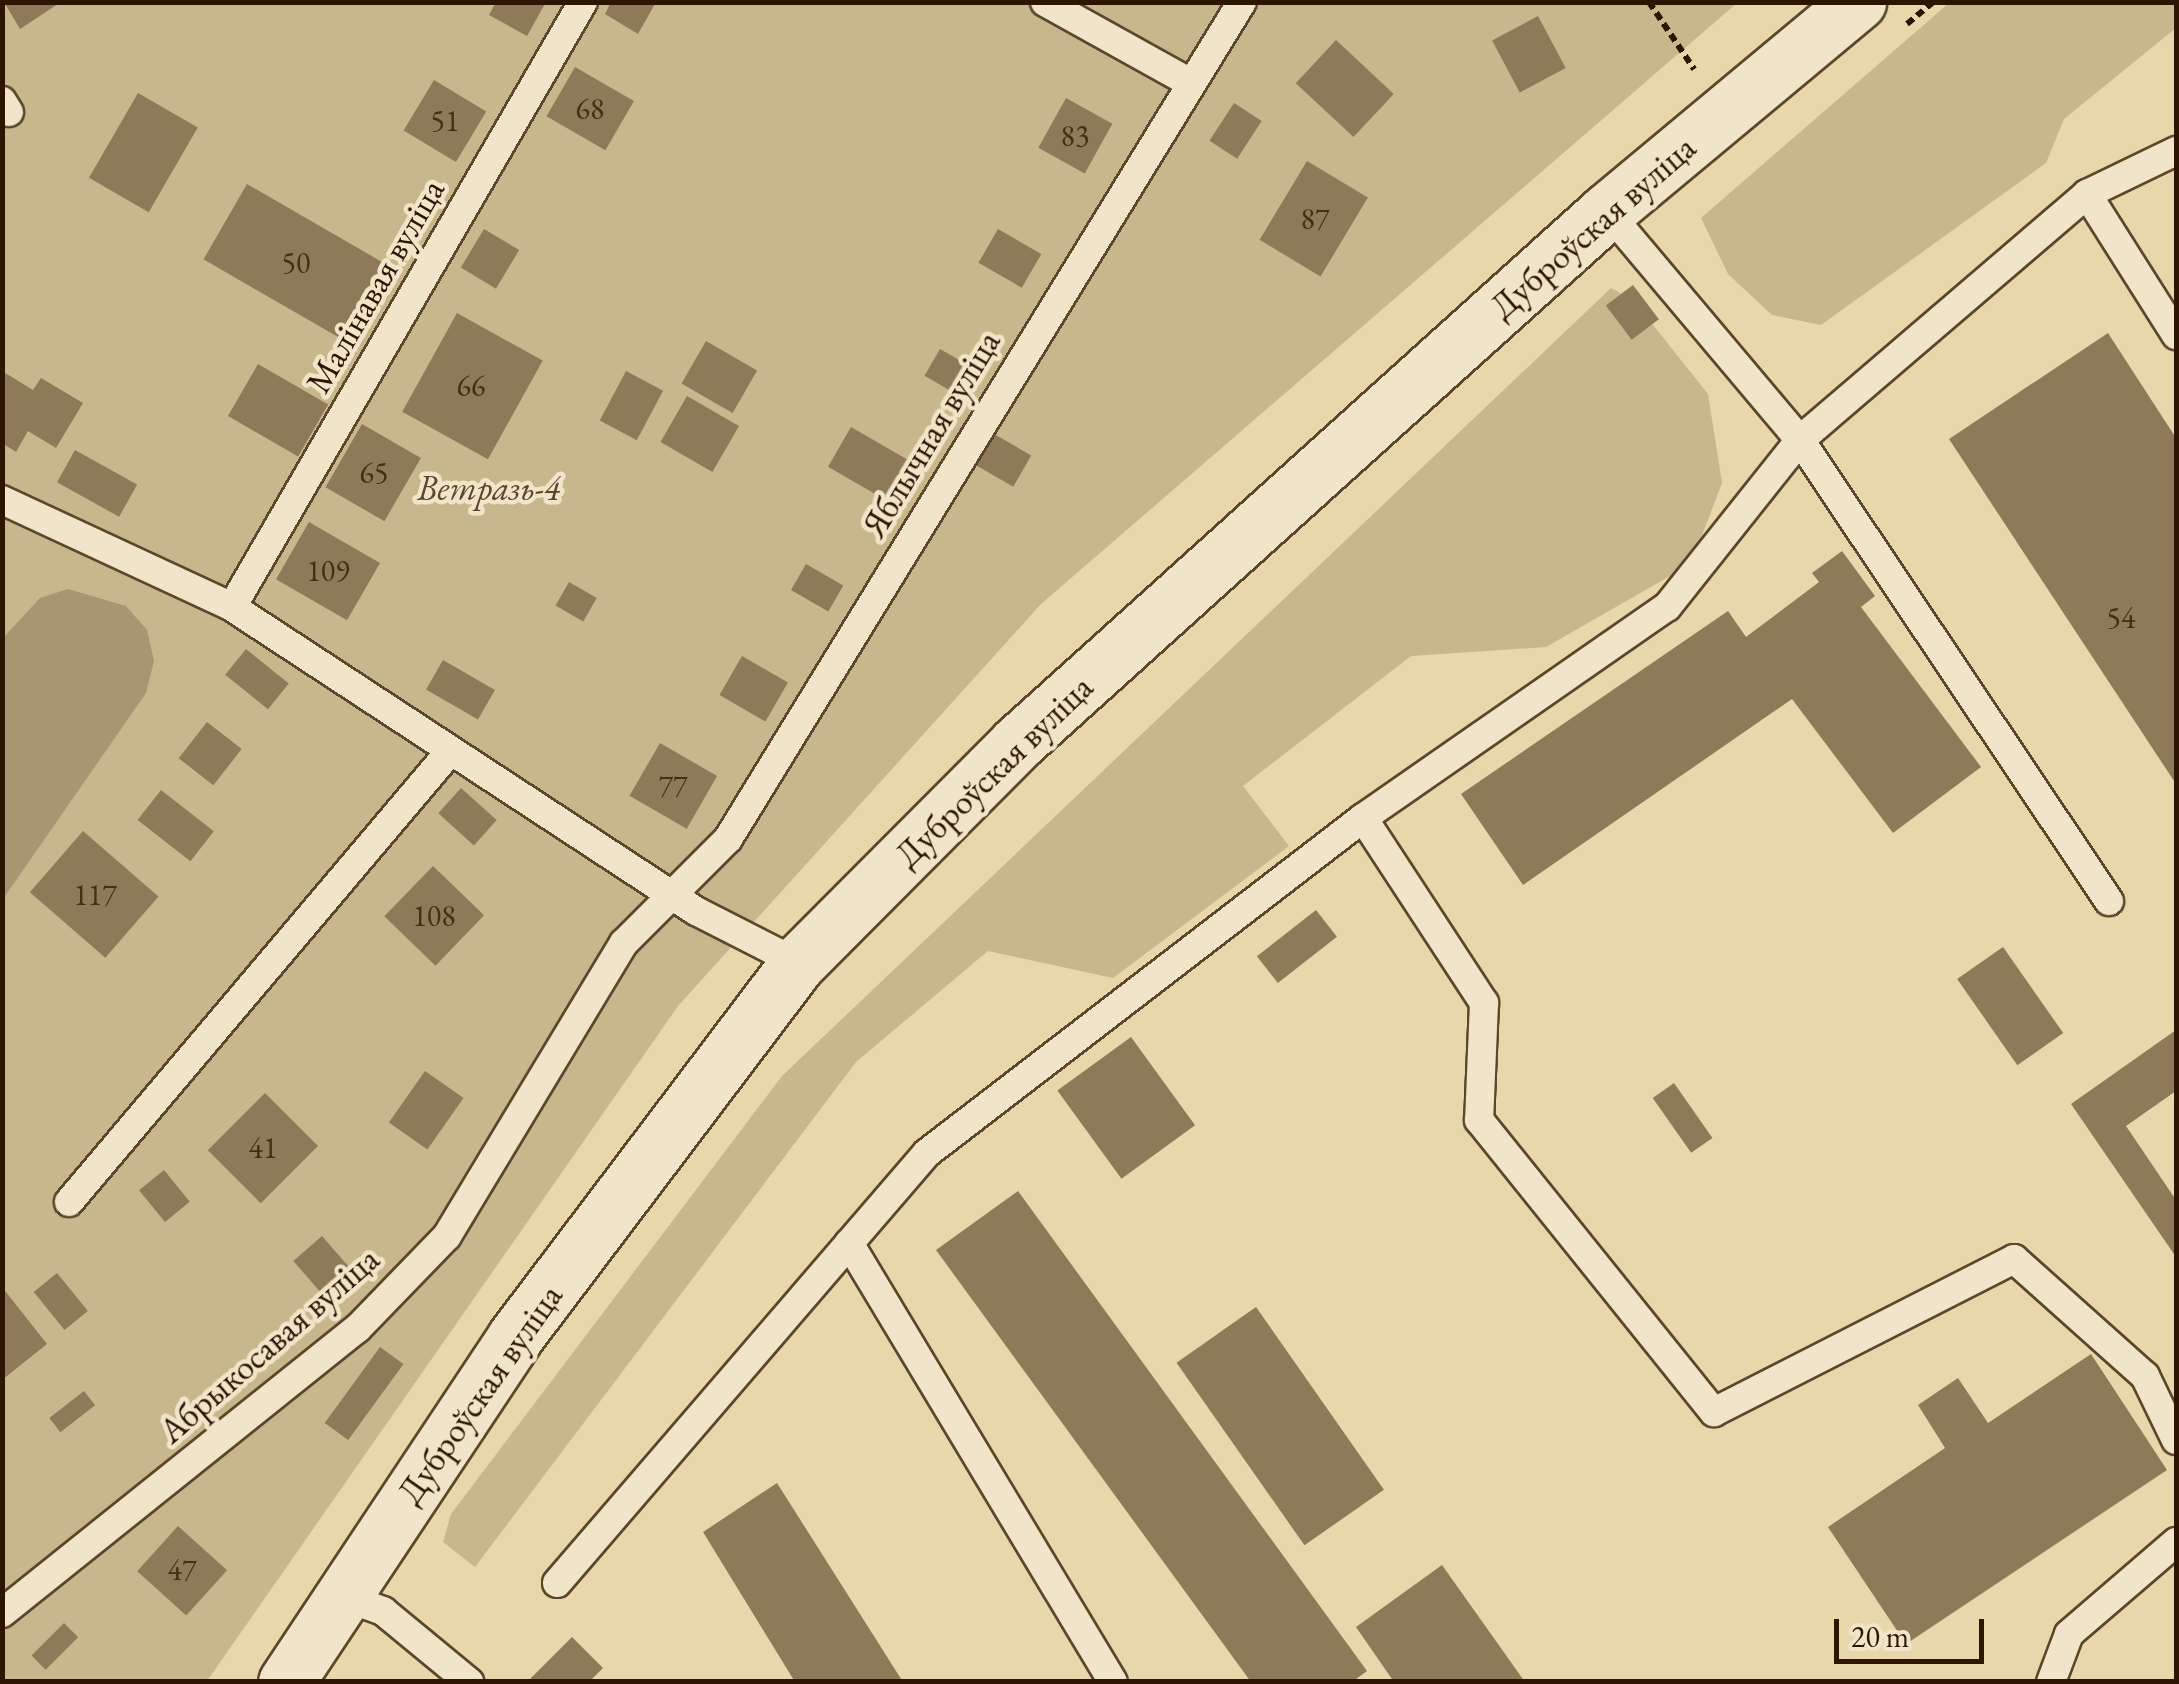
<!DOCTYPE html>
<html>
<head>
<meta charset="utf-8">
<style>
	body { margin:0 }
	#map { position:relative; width:2179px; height:1684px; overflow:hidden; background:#e8d7aa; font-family:"EB Garamond",serif }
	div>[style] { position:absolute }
	.green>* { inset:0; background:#c8b68d }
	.water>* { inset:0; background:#a89571 }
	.building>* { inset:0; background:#8e7a59; transform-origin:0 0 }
	.path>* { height:6px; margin-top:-3px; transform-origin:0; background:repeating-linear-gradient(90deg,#2d1502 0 8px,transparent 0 13px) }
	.roads { filter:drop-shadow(2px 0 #5c462c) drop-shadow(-2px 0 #5c462c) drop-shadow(0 2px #5c462c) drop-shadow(0 -2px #5c462c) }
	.lane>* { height:28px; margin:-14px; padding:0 14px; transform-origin:14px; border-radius:14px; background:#f0e5c8 }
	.secondary>* { height:55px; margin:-27.5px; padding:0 27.5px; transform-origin:27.5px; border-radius:27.5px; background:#f0e5c8 }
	span { translate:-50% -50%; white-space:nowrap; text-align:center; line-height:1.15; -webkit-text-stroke:9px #f0e5c8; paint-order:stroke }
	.number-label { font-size:30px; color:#452e18 }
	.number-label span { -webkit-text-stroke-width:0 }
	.street-label { font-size:35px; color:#2d1502 }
	.park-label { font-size:35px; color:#5c452c; font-style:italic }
	.frame { position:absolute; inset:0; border:5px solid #2d1502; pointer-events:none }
	.scale { position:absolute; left:1834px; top:1619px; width:150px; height:45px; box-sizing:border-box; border:5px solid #2d1502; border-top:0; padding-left:12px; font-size:30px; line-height:35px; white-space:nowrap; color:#2d1502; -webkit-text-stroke:8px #f0e5c8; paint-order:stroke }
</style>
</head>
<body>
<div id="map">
	<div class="green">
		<div style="clip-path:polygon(3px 3px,1737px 3px,1041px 604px,678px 1006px,207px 1681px,3px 1682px)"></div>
		<div style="clip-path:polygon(1949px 3px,2176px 3px,2176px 28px,2064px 119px,2046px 163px,1821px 325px,1772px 315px,1728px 274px,1701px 218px)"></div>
		<div style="clip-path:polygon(1611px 288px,1634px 301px,1708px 394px,1722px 483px,1691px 564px,1546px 647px,1411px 656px,1243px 786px,1289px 846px,1113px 978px,988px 951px,856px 1062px,475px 1567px,443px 1542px,451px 1514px,782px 1076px)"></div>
	</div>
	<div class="water">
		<div style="clip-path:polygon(68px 589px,126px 606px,147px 630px,154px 661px,146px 693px,3px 899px,3px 638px,40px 598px)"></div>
	</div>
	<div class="building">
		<div style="clip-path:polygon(4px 2px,61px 2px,20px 29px)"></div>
		<div style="clip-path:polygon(496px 2px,546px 2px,527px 36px,489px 15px)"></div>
		<div style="clip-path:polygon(611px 2px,656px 2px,638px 34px,605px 14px)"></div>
		<div style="left:1538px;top:16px;width:59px;height:52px;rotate:62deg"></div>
		<div style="left:1336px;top:40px;width:79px;height:59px;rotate:43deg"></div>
		<div style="left:575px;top:67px;width:68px;height:57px;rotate:30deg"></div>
		<div style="left:434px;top:80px;width:61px;height:59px;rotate:31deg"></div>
		<div style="left:138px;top:93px;width:69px;height:98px;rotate:30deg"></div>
		<div style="left:1066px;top:98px;width:53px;height:57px;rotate:29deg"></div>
		<div style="left:1234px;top:103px;width:33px;height:45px;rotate:33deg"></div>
		<div style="left:1307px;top:161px;width:71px;height:92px;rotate:31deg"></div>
		<div style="left:247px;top:184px;width:163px;height:87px;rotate:30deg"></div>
		<div style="left:484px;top:229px;width:41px;height:45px;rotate:31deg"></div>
		<div style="left:998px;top:229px;width:50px;height:39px;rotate:30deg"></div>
		<div style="left:1633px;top:285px;width:43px;height:34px;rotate:53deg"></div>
		<div style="left:457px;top:313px;width:98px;height:113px;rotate:29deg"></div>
		<div style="clip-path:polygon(2108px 333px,2176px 438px,2176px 784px,1949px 439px)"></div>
		<div style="left:706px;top:341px;width:59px;height:49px;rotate:30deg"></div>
		<div style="left:940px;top:349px;width:42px;height:31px;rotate:30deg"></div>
		<div style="left:258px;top:364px;width:81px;height:60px;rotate:30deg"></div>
		<div style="clip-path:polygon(2px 371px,33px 390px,41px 378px,83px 403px,56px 448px,28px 431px,16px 452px,2px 443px)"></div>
		<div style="left:626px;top:371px;width:42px;height:56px;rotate:28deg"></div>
		<div style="left:687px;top:396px;width:60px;height:53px;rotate:30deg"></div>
		<div style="left:362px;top:424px;width:68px;height:73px;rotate:30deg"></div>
		<div style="left:851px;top:427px;width:76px;height:46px;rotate:30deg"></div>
		<div style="left:994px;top:434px;width:43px;height:36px;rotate:30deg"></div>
		<div style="left:75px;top:450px;width:71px;height:37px;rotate:29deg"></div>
		<div style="left:309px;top:522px;width:82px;height:66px;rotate:30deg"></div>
		<div style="clip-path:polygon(1842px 551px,1875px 596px,1861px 607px,1981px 767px,1893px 833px,1792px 699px,1523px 885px,1461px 794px,1728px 611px,1746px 637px,1819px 582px,1812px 573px)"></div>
		<div style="left:806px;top:564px;width:43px;height:30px;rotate:30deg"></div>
		<div style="left:569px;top:582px;width:32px;height:27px;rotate:30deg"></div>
		<div style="left:246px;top:649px;width:55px;height:33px;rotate:39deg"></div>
		<div style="left:742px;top:656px;width:53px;height:45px;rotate:30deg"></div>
		<div style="left:443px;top:660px;width:60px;height:34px;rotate:30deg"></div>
		<div style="left:207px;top:722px;width:44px;height:46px;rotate:38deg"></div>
		<div style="left:660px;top:743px;width:66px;height:61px;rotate:30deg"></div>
		<div style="left:461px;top:788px;width:48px;height:34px;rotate:42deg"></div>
		<div style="left:161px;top:790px;width:67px;height:38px;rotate:38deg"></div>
		<div style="left:83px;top:831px;width:100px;height:81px;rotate:41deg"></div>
		<div style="left:433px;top:866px;width:71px;height:70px;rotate:44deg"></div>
		<div style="left:1316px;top:910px;width:34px;height:75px;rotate:52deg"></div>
		<div style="left:2003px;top:947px;width:105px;height:56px;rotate:55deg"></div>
		<div style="clip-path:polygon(2176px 1030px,2176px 1091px,2126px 1126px,2176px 1200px,2176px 1257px,2071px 1104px)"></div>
		<div style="left:1131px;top:1037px;width:109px;height:91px;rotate:54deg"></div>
		<div style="left:425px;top:1071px;width:47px;height:63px;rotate:35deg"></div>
		<div style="left:1674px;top:1083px;width:67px;height:26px;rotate:55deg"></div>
		<div style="left:265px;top:1093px;width:75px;height:81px;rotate:45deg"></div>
		<div style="left:164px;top:1170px;width:41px;height:32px;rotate:51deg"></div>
		<div style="clip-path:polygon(1018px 1191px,1367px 1671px,1352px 1682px,1251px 1682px,936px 1250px)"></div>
		<div style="left:322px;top:1236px;width:45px;height:38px;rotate:49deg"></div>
		<div style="left:57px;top:1273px;width:49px;height:30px;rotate:51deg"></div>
		<div style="clip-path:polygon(2px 1287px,47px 1344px,2px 1380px)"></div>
		<div style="left:1256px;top:1307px;width:223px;height:97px;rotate:55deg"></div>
		<div style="left:380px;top:1347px;width:29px;height:94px;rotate:36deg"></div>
		<div style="clip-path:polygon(2091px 1354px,2167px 1470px,1906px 1644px,1828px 1527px,1945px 1448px,1918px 1405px,1958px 1378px,1988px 1423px)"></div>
		<div style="left:84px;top:1391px;width:18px;height:44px;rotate:52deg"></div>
		<div style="clip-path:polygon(777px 1483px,903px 1682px,795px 1682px,703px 1532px)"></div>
		<div style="left:178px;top:1526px;width:66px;height:61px;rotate:42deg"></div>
		<div style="clip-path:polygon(1442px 1565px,1525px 1682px,1394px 1682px,1356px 1627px)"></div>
		<div style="left:64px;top:1623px;width:20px;height:46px;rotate:45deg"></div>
		<div style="clip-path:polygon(572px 1637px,603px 1668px,589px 1682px,527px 1682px)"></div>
	</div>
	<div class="path">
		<div style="left:1649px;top:2px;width:81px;rotate:56.1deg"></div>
		<div style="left:1907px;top:24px;width:34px;rotate:-40deg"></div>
	</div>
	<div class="roads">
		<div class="lane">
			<div style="left:1045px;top:2px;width:165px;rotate:29.1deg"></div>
			<div style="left:2px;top:101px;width:13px;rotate:58deg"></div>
			<div style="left:2087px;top:194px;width:167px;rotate:57.7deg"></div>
			<div style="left:1607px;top:211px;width:299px;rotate:49.9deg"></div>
			<div style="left:1800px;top:440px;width:378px;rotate:-40.6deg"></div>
			<div style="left:2087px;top:194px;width:99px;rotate:-25.8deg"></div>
			<div style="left:2px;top:500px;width:254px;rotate:24.9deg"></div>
			<div style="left:232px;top:607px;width:555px;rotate:33.23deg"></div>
			<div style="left:696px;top:911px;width:114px;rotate:27deg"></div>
			<div style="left:232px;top:607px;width:699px;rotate:-59.88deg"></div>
			<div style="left:1363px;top:818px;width:221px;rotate:56.8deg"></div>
			<div style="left:1484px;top:1003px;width:117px;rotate:92.4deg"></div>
			<div style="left:1479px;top:1120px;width:375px;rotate:51.2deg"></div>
			<div style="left:1714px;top:1412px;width:337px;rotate:-27deg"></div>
			<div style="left:2014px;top:1259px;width:176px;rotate:41.8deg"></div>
			<div style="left:2145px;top:1376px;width:71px;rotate:64.2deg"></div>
			<div style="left:69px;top:1202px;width:585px;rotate:-49.78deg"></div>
			<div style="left:849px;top:1243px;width:512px;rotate:58.98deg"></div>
			<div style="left:557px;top:1583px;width:567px;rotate:-49.29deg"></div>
			<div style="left:927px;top:1153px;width:550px;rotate:-37.54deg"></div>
			<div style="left:1363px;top:818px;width:370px;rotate:-34.8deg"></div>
			<div style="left:1667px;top:607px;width:213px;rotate:-51.5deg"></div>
			<div style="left:1800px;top:440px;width:555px;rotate:56.17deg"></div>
			<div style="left:342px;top:1596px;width:44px;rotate:20.1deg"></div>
			<div style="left:383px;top:1611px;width:112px;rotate:39.5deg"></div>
			<div style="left:2px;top:1613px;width:455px;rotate:-38.7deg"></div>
			<div style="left:357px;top:1329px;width:129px;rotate:-45.9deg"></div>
			<div style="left:447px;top:1236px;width:342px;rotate:-58.9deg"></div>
			<div style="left:624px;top:943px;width:147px;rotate:-45deg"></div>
			<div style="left:728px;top:839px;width:982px;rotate:-58.45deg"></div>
			<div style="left:2051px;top:1682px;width:51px;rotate:-69.4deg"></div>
			<div style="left:2069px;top:1634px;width:141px;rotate:-40.7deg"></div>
		</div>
		<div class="secondary">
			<div style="left:286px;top:1682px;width:414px;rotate:-56.4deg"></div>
			<div style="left:515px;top:1337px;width:469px;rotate:-52.9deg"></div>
			<div style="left:798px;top:963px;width:310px;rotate:-45.1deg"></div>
			<div style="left:1017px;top:743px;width:794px;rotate:-42.04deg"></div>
			<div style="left:1607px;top:211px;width:327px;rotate:-39.8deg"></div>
		</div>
	</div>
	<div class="number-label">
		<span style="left:590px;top:109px">68</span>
		<span style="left:445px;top:121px">51</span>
		<span style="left:1075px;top:136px">83</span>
		<span style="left:1315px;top:219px">87</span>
		<span style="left:296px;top:263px">50</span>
		<span style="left:471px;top:386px">66</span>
		<span style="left:374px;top:473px">65</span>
		<span style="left:328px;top:571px">109</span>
		<span style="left:2121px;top:618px">54</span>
		<span style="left:673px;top:786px">77</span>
		<span style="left:95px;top:895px">117</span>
		<span style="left:434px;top:916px">108</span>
		<span style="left:263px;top:1148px">41</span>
		<span style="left:182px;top:1570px">47</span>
	</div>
	<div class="street-label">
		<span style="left:1593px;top:227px;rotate:-41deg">Дуброўская вуліца</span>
		<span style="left:375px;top:286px;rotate:-60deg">Малінавая вуліца</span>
		<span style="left:931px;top:434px;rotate:-59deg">Яблычная вуліца</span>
		<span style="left:994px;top:771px;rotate:-44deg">Дуброўская вуліца</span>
		<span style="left:269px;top:1345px;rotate:-41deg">Абрыкосавая вуліца</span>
		<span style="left:480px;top:1394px;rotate:-55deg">Дуброўская вуліца</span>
	</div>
	<div class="park-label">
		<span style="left:489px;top:488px">Ветразь-4</span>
	</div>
	<div class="frame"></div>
	<div class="scale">20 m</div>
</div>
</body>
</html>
